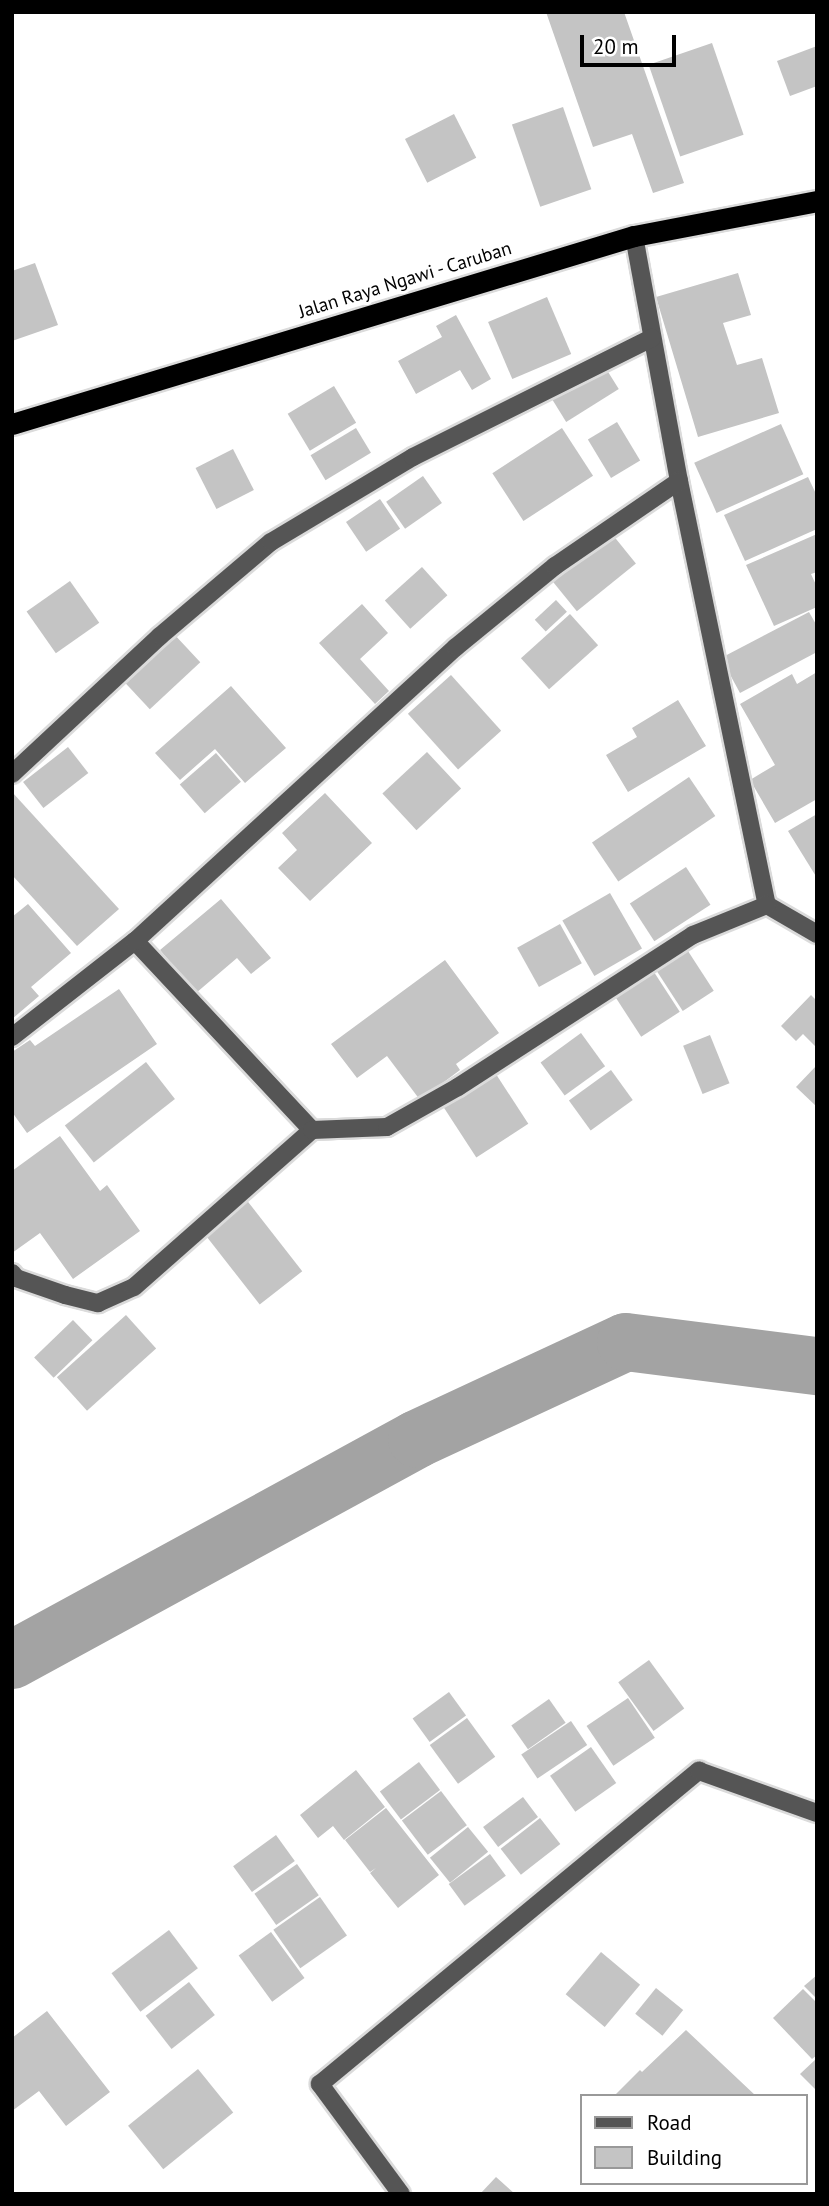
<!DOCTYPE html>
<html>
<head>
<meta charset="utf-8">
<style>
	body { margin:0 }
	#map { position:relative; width:829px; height:2206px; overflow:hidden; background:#fff; font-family:"PT Sans",sans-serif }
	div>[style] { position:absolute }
	.river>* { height:58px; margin:-29px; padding:0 29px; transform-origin:29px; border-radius:29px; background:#a3a3a3 }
	.building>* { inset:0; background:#c4c4c4; transform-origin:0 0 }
	.roads { filter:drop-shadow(2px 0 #dbdbdb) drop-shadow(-2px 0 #dbdbdb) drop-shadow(0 2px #dbdbdb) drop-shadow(0 -2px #dbdbdb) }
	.minor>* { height:18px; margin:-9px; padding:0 9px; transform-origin:9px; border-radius:9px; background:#555 }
	.highway>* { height:21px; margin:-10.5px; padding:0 10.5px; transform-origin:10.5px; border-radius:10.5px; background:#000 }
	span { translate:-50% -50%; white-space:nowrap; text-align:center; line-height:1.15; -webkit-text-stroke:6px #fff; paint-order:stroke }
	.street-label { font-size:19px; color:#000 }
	.frame { position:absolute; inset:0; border:14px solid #000; pointer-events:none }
	.legend { position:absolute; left:580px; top:2094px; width:228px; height:91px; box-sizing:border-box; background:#fff; border:2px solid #999; margin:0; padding:9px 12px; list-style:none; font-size:21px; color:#000 }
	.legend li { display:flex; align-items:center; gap:14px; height:35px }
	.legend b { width:35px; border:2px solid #999 }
	.scale { position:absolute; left:580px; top:35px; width:96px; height:32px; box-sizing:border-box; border:4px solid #000; border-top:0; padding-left:9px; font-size:21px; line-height:24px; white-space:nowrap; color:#000; -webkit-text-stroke:5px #fff; paint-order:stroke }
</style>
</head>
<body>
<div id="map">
	<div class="river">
		<div style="left:12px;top:1660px;width:461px;rotate:-28.6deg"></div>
		<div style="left:417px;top:1439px;width:230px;rotate:-24.9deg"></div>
		<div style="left:626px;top:1342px;width:193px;rotate:7.2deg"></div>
	</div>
	<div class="building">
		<div style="clip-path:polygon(546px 12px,624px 12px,684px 183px,653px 193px,632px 134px,593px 147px)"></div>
		<div style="left:712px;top:43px;width:97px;height:67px;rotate:71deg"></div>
		<div style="clip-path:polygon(817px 46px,817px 86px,790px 96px,777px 61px)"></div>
		<div style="left:563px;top:107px;width:87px;height:54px;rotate:71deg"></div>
		<div style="left:454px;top:114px;width:49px;height:55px;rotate:63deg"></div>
		<div style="clip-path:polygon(35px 263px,58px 325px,12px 341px,12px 271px)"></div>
		<div style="clip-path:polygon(738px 273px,751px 315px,723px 323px,737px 365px,762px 358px,779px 413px,698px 437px,656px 297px)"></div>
		<div style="left:547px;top:297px;width:62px;height:64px;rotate:67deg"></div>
		<div style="clip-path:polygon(456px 315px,491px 379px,472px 390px,460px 370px,416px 394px,398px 361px,442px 337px,436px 326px)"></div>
		<div style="left:605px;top:367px;width:26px;height:62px;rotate:58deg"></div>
		<div style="left:334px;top:386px;width:43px;height:54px;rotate:59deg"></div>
		<div style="left:617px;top:422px;width:45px;height:34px;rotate:59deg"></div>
		<div style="left:781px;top:424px;width:55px;height:95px;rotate:66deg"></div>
		<div style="left:356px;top:428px;width:29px;height:53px;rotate:59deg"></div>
		<div style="left:562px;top:428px;width:57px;height:83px;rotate:57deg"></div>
		<div style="left:233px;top:449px;width:46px;height:42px;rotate:63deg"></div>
		<div style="left:423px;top:476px;width:33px;height:45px;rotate:55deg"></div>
		<div style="clip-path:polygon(808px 477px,817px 496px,817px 529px,745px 561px,724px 515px)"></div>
		<div style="left:380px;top:499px;width:36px;height:41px;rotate:56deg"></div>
		<div style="left:612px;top:534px;width:38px;height:76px;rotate:51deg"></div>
		<div style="clip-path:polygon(817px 534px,817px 572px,811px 574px,817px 587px,817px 607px,774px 626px,746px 565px)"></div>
		<div style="left:422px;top:567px;width:38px;height:50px;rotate:48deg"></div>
		<div style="left:70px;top:581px;width:51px;height:53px;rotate:55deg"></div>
		<div style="left:556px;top:600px;width:16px;height:29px;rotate:47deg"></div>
		<div style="clip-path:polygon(362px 604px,388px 633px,360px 659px,389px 691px,375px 704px,319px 643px)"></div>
		<div style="clip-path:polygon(809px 612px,817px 626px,817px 652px,740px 693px,721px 658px)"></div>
		<div style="left:570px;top:614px;width:42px;height:66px;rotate:48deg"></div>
		<div style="left:173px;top:633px;width:40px;height:69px;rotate:47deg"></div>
		<div style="clip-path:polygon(817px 672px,817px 799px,775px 823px,750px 780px,775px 765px,740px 704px,792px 674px,797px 684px)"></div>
		<div style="left:451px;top:675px;width:75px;height:58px;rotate:48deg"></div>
		<div style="clip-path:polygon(231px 686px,286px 748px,245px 783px,215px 749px,180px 780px,155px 753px)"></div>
		<div style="clip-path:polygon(678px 700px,706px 746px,628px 792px,606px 755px,637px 737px,632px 728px)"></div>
		<div style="left:68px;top:747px;width:33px;height:57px;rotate:52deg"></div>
		<div style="left:427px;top:752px;width:50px;height:61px;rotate:47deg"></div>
		<div style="left:216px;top:753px;width:38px;height:48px;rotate:49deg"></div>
		<div style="left:689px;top:777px;width:47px;height:117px;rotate:56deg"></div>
		<div style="clip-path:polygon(12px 792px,119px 909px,77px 946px,12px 875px)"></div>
		<div style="clip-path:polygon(325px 793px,372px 843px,310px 901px,278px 868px,297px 850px,282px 833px)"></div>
		<div style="clip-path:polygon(817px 814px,817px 878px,788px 831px)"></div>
		<div style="left:686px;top:867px;width:45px;height:67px;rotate:57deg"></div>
		<div style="left:610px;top:893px;width:64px;height:55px;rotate:60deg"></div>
		<div style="clip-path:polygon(221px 899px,271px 958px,251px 974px,237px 958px,196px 993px,160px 950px)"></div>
		<div style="clip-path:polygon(28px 904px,71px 953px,31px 987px,39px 996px,12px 1019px,12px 917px)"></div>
		<div style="left:560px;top:924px;width:45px;height:49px;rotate:61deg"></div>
		<div style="left:686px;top:948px;width:51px;height:37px;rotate:57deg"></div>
		<div style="clip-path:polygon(445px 960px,499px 1033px,456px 1064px,460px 1070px,420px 1100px,387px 1056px,357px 1078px,331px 1044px)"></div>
		<div style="left:652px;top:969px;width:51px;height:46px;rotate:57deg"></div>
		<div style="clip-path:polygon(119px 989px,157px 1044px,27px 1133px,12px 1112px,12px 1052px,30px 1040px,35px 1046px)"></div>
		<div style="clip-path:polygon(811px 995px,817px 1001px,817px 1048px,803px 1034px,796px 1041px,781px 1026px)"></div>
		<div style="left:581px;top:1033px;width:41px;height:50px;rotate:54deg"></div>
		<div style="left:710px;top:1035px;width:52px;height:29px;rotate:68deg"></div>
		<div style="left:146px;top:1062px;width:47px;height:103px;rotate:52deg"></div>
		<div style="clip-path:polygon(817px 1065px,817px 1107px,796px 1087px)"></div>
		<div style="left:611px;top:1070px;width:37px;height:52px;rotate:54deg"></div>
		<div style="left:494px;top:1071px;width:63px;height:62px;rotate:57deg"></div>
		<div style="clip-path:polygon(60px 1136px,100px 1191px,107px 1185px,140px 1231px,73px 1279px,40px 1233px,12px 1253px,12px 1171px)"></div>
		<div style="left:245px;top:1198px;width:93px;height:54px;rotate:52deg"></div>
		<div style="left:126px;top:1315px;width:45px;height:93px;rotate:48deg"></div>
		<div style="left:73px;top:1320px;width:28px;height:54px;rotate:46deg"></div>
		<div style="left:649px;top:1660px;width:60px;height:38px;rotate:54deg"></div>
		<div style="left:449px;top:1692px;width:29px;height:45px;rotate:54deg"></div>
		<div style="left:628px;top:1698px;width:48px;height:50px;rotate:56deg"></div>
		<div style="left:549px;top:1699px;width:29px;height:46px;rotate:55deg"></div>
		<div style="left:467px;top:1718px;width:48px;height:46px;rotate:54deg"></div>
		<div style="left:571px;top:1721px;width:29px;height:60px;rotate:56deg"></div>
		<div style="left:591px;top:1747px;width:44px;height:50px;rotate:55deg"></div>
		<div style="left:419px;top:1762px;width:35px;height:49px;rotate:53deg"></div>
		<div style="clip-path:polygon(356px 1770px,385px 1807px,344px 1840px,333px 1826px,318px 1838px,300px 1815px)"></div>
		<div style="left:441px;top:1791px;width:43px;height:49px;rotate:53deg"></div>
		<div style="left:523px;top:1797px;width:25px;height:50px;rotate:53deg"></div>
		<div style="clip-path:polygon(386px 1808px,439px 1875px,398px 1908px,370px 1873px,376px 1868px,370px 1872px,345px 1840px)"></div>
		<div style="left:540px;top:1818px;width:33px;height:50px;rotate:52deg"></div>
		<div style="left:468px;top:1827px;width:32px;height:49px;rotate:51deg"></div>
		<div style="left:276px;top:1835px;width:32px;height:53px;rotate:54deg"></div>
		<div style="left:490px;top:1854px;width:27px;height:51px;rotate:54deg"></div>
		<div style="left:297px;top:1864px;width:38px;height:52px;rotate:55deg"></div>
		<div style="left:320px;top:1897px;width:47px;height:57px;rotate:55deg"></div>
		<div style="left:169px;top:1930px;width:48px;height:72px;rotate:53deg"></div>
		<div style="left:271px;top:1932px;width:57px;height:40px;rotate:54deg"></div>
		<div style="left:601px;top:1952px;width:51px;height:55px;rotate:40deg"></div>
		<div style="clip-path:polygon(817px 1975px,817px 1999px,804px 1986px)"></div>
		<div style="left:189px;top:1982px;width:42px;height:55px;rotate:52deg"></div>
		<div style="left:656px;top:1988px;width:35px;height:33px;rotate:39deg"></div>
		<div style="clip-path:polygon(803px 1989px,817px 2003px,817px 2055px,812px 2059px,773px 2018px)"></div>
		<div style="clip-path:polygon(47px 2011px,110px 2092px,66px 2126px,39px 2091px,12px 2111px,12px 2038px)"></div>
		<div style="clip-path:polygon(686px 2030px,756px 2096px,614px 2096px,640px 2070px,642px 2072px)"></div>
		<div style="clip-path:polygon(817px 2058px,817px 2091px,800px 2074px)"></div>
		<div style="left:198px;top:2069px;width:56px;height:90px;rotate:51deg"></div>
		<div style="clip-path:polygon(496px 2177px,515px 2194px,480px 2194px)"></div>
	</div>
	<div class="roads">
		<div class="minor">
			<div style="left:634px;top:236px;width:249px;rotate:79.6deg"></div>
			<div style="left:679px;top:481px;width:433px;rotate:78.3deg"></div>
			<div style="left:767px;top:905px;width:58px;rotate:30.1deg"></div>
			<div style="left:12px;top:774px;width:202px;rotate:-43deg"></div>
			<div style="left:160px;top:636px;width:145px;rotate:-40.3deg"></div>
			<div style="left:271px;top:542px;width:165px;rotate:-30.9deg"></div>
			<div style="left:413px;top:457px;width:267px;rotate:-26.5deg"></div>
			<div style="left:135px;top:941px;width:259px;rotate:46.9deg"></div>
			<div style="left:12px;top:1037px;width:156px;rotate:-38deg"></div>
			<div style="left:135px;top:941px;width:435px;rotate:-42.5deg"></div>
			<div style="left:456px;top:647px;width:128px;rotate:-39.3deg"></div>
			<div style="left:555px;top:566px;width:150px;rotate:-34.4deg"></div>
			<div style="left:12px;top:1273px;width:6px;rotate:51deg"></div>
			<div style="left:16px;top:1278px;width:52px;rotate:19.1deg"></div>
			<div style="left:65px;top:1295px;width:34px;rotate:14deg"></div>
			<div style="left:98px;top:1303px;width:39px;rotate:-24deg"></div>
			<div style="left:134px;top:1287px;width:237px;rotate:-41.4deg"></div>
			<div style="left:312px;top:1130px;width:75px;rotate:-2.3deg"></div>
			<div style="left:387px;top:1127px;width:81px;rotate:-29.4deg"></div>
			<div style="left:458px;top:1087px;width:280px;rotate:-32.9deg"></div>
			<div style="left:693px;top:935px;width:80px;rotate:-22.1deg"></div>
			<div style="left:401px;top:2194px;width:137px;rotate:-126.4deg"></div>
			<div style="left:320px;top:2084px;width:492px;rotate:-39.6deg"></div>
			<div style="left:699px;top:1771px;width:125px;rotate:19.6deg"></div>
		</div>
		<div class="highway">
			<div style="left:12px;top:424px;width:650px;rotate:-16.82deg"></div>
			<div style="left:634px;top:236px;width:186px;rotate:-10.8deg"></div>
		</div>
	</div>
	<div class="street-label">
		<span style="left:405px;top:280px;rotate:-17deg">Jalan Raya Ngawi - Caruban</span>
	</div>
	<div class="frame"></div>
	<ul class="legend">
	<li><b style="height:9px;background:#555"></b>Road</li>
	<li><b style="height:19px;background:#c4c4c4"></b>Building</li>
	</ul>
	<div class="scale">20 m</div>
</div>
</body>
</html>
